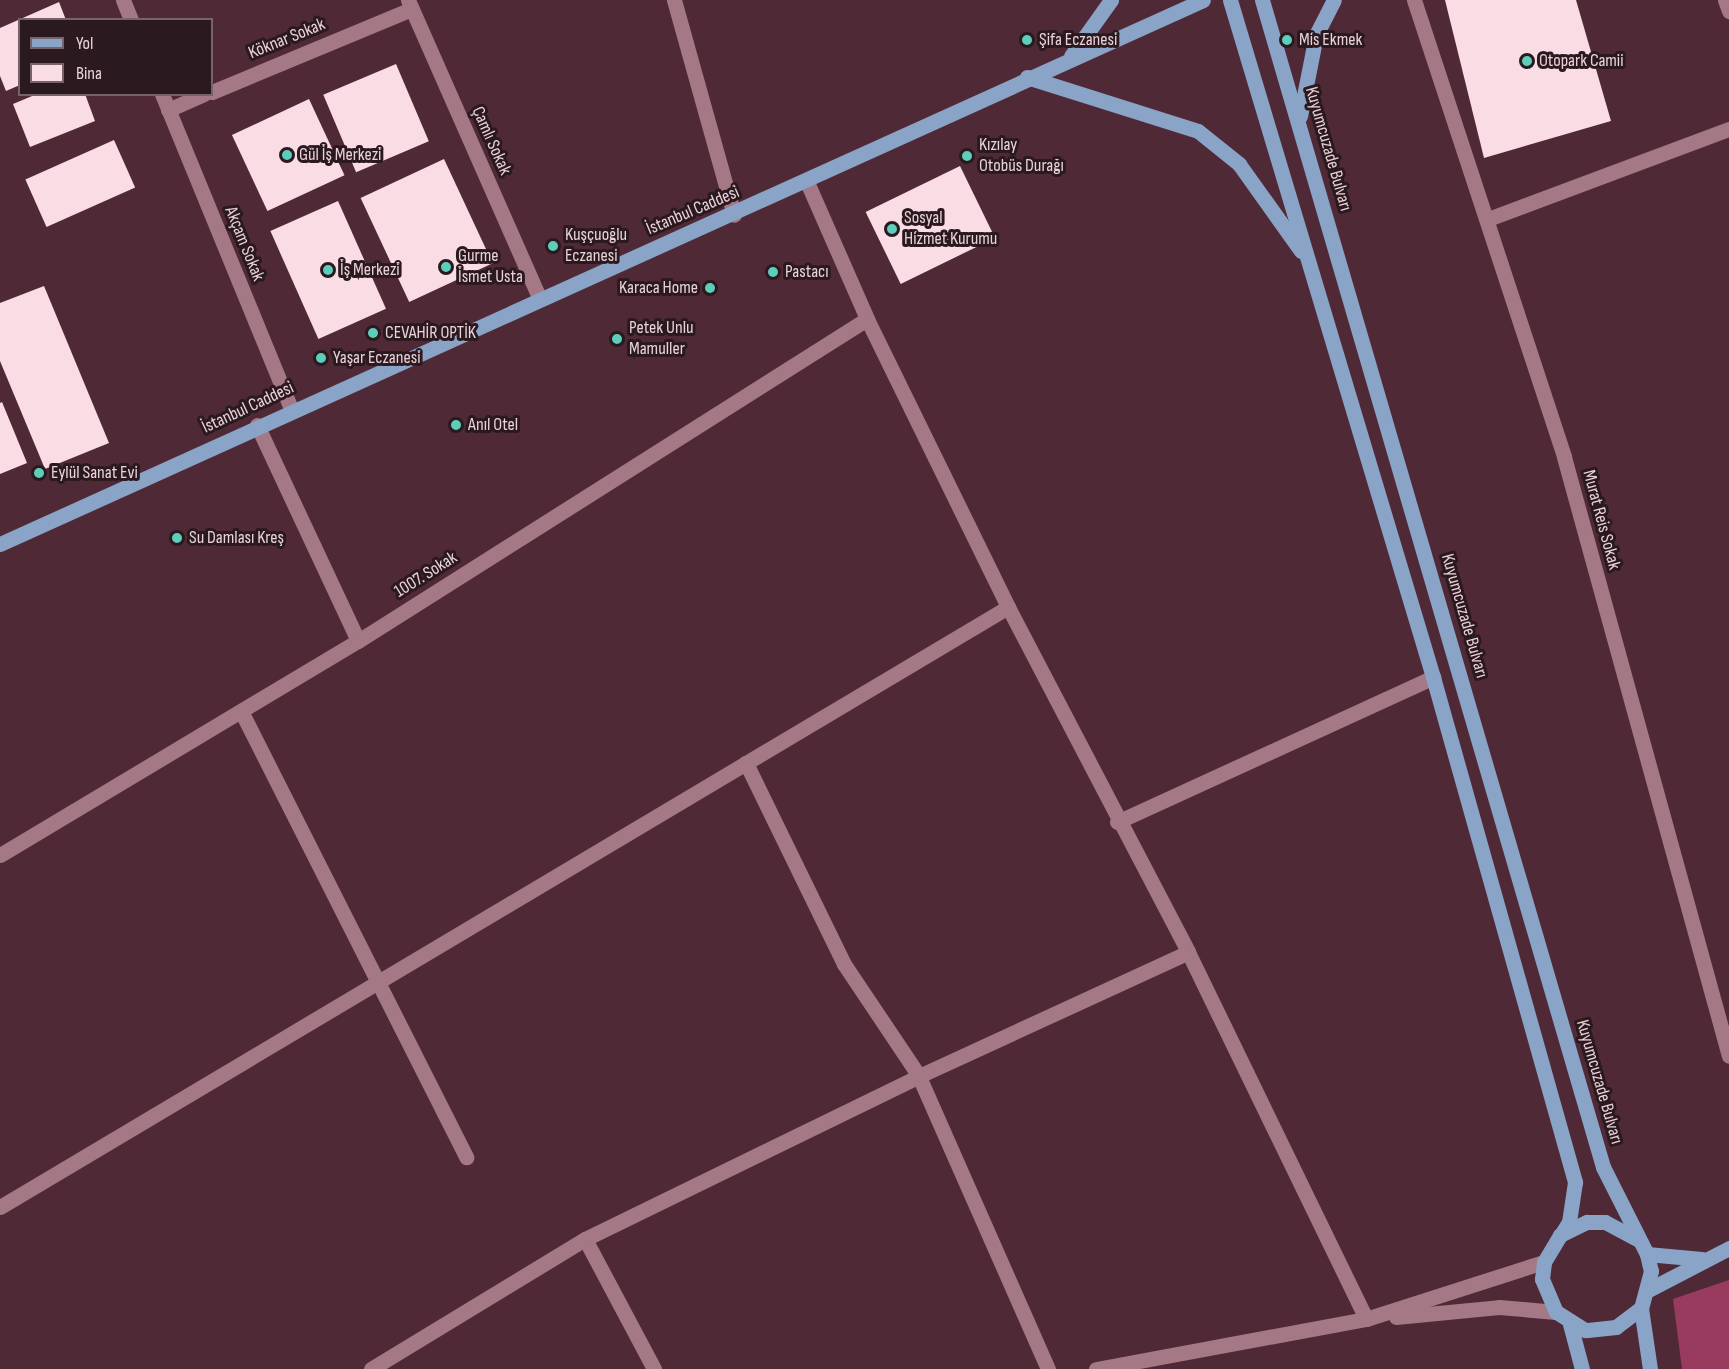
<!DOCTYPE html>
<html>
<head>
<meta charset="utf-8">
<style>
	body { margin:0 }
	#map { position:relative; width:1729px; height:1369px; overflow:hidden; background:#4f2a36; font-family:"Sofia Sans Condensed",sans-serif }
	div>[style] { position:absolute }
	.green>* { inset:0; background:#993b5e }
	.building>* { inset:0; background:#fadce4; transform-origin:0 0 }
	.minor>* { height:15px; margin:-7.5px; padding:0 7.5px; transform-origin:7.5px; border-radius:7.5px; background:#a47885 }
	.major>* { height:15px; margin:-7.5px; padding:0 7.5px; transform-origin:7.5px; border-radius:7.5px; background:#8aa4c8 }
	.dots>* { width:16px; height:16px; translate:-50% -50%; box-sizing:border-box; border:3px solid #2a191e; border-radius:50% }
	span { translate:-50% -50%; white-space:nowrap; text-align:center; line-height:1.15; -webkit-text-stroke:6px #2a191e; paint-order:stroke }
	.street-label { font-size:18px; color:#ebd2d9 }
	.poi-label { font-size:18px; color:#ebd2d9 }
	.left { translate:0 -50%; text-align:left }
	.right { translate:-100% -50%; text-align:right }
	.legend { position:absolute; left:18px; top:18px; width:195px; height:78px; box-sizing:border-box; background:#2a191e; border:2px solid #776369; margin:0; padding:8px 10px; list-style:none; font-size:18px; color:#ebd2d9 }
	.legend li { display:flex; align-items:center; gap:12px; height:30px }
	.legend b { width:30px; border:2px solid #776369 }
</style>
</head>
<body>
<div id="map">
	<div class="green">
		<div style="clip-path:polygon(1729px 1280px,1729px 1369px,1682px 1369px,1673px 1299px)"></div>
	</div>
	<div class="building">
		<div style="clip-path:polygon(1445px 0,1576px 0,1611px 121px,1484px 158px)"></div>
		<div style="clip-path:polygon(59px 2px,66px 20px,20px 20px,20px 85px,6px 91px,0 76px,0 28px)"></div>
		<div style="left:396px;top:64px;width:84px;height:79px;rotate:67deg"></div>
		<div style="clip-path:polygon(37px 94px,85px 94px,95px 121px,30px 147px,13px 104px)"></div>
		<div style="left:309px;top:99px;width:84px;height:85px;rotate:65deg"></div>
		<div style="left:114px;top:140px;width:52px;height:97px;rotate:66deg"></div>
		<div style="left:444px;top:159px;width:115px;height:92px;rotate:65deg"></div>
		<div style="left:960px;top:166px;width:80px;height:105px;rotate:64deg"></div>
		<div style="left:338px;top:201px;width:118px;height:74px;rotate:66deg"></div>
		<div style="clip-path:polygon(44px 286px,109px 443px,45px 469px,0 361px,0 303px)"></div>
		<div style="clip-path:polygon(2px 402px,27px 463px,0 474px,0 403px)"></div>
	</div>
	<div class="minor">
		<div style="left:123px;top:0;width:22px;rotate:68deg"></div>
		<div style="left:408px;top:0;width:325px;rotate:66.2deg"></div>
		<div style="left:674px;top:0;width:223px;rotate:74.4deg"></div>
		<div style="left:1414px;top:0;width:481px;rotate:71.8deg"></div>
		<div style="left:1564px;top:457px;width:621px;rotate:74.6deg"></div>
		<div style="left:1725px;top:0;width:12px;rotate:70deg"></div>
		<div style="left:212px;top:92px;width:216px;rotate:-22.6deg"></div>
		<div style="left:162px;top:94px;width:340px;rotate:67.7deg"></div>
		<div style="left:168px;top:110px;width:39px;rotate:-24deg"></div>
		<div style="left:807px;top:182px;width:150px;rotate:66.3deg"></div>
		<div style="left:867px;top:319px;width:321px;rotate:63.9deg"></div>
		<div style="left:1008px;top:607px;width:389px;rotate:62.4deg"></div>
		<div style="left:1188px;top:952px;width:408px;rotate:64.1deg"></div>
		<div style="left:1488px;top:219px;width:257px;rotate:-20.5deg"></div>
		<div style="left:257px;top:425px;width:238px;rotate:64.9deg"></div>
		<div style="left:241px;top:711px;width:500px;rotate:63.2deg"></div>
		<div style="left:1117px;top:822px;width:348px;rotate:-24.6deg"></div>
		<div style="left:0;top:855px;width:417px;rotate:-30.9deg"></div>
		<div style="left:358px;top:641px;width:602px;rotate:-32.32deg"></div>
		<div style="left:0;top:1207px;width:1173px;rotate:-30.76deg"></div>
		<div style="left:585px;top:1239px;width:147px;rotate:62deg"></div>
		<div style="left:1396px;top:1317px;width:103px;rotate:-5.5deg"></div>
		<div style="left:1499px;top:1307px;width:57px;rotate:5deg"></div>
		<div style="left:371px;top:1369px;width:250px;rotate:-31.3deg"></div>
		<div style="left:585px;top:1239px;width:372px;rotate:-26deg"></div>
		<div style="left:919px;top:1076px;width:135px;rotate:-123.8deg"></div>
		<div style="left:844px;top:964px;width:224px;rotate:-116deg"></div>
		<div style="left:1048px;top:1369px;width:320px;rotate:-113.8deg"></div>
		<div style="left:919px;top:1076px;width:296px;rotate:-24.7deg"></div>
		<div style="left:1096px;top:1369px;width:275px;rotate:-10.5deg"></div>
		<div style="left:1366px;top:1319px;width:187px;rotate:-17.8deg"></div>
	</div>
	<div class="major">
		<div style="left:1230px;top:0;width:707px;rotate:73.31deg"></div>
		<div style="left:1433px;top:677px;width:525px;rotate:74.29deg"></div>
		<div style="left:1575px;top:1182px;width:40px;rotate:98.5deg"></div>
		<div style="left:1569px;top:1222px;width:15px;rotate:122deg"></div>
		<div style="left:1262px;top:0;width:1216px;rotate:73.71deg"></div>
		<div style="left:1603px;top:1167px;width:97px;rotate:63.2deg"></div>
		<div style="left:1647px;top:1254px;width:17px;rotate:77deg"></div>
		<div style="left:1651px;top:1271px;width:38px;rotate:105deg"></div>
		<div style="left:1641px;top:1308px;width:31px;rotate:143deg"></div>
		<div style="left:1616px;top:1327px;width:31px;rotate:174deg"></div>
		<div style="left:1585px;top:1330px;width:34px;rotate:-148deg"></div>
		<div style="left:1556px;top:1312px;width:36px;rotate:-113deg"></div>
		<div style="left:1542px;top:1279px;width:17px;rotate:-83deg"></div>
		<div style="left:1544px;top:1262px;width:31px;rotate:-59deg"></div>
		<div style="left:1560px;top:1235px;width:30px;rotate:-26deg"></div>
		<div style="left:1587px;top:1222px;width:18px"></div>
		<div style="left:1605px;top:1222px;width:36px;rotate:28deg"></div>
		<div style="left:1071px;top:56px;width:69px;rotate:-54.5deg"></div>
		<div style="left:1027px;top:77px;width:179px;rotate:17.5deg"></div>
		<div style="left:1198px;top:131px;width:53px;rotate:38.8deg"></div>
		<div style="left:1239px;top:164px;width:107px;rotate:54.5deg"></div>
		<div style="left:1300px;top:116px;width:83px;rotate:-78.8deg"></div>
		<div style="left:1316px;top:35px;width:39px;rotate:-63deg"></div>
		<div style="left:0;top:544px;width:1320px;rotate:-24.33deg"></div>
		<div style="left:1647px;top:1254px;width:55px;rotate:5.2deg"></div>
		<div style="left:1650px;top:1289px;width:89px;rotate:-27.4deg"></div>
		<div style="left:1641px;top:1308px;width:62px;rotate:81.6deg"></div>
		<div style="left:1570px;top:1324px;width:47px;rotate:75.1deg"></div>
	</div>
	<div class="dots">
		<div style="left:1027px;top:40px;background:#5cceba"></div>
		<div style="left:1287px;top:40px;background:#5cceba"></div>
		<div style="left:1527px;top:61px;background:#5cceba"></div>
		<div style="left:287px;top:155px;background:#5cceba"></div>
		<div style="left:967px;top:156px;background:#5cceba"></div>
		<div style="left:892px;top:229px;background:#5cceba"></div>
		<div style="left:553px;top:246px;background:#5cceba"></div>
		<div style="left:446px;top:267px;background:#5cceba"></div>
		<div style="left:328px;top:270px;background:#5cceba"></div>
		<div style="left:773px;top:272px;background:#5cceba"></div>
		<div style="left:710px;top:288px;background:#5cceba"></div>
		<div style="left:373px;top:333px;background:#5cceba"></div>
		<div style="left:617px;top:339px;background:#5cceba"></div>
		<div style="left:321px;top:358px;background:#5cceba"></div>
		<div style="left:456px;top:425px;background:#5cceba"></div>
		<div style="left:39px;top:473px;background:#5cceba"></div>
		<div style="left:177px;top:538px;background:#5cceba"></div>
	</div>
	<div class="street-label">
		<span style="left:287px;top:39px;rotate:-22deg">Köknar Sokak</span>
		<span style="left:491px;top:141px;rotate:66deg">Çamlı Sokak</span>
		<span style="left:1328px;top:149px;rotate:74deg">Kuyumcuzade Bulvarı</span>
		<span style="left:693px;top:211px;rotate:-23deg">İstanbul Caddesi</span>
		<span style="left:244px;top:244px;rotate:68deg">Akçam Sokak</span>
		<span style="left:248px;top:408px;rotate:-25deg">İstanbul Caddesi</span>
		<span style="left:1601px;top:520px;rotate:75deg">Murat Reis Sokak</span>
		<span style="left:426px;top:575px;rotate:-32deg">1007. Sokak</span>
		<span style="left:1464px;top:616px;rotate:74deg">Kuyumcuzade Bulvarı</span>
		<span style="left:1599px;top:1082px;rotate:74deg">Kuyumcuzade Bulvarı</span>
	</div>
	<div class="poi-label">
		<span class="left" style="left:1039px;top:40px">Şifa Eczanesi</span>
		<span class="left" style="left:1299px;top:40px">Mis Ekmek</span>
		<span class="left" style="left:1539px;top:61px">Otopark Camii</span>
		<span class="left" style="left:979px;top:156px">Kızılay<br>Otobüs Durağı</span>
		<span class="left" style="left:299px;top:155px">Gül İş Merkezi</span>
		<span class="left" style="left:904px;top:229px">Sosyal<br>Hizmet Kurumu</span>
		<span class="left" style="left:565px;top:246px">Kuşçuoğlu<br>Eczanesi</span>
		<span class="left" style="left:458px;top:267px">Gurme<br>İsmet Usta</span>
		<span class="left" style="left:340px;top:270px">İş Merkezi</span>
		<span class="left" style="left:785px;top:272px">Pastacı</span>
		<span class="right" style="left:698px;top:288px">Karaca Home</span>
		<span class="left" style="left:629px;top:339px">Petek Unlu<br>Mamuller</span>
		<span class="left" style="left:385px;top:333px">CEVAHİR OPTİK</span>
		<span class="left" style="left:333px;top:358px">Yaşar Eczanesi</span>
		<span class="left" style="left:468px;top:425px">Anıl Otel</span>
		<span class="left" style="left:51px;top:473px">Eylül Sanat Evi</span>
		<span class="left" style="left:189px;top:538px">Su Damlası Kreş</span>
	</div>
	<ul class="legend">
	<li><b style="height:8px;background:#8aa4c8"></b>Yol</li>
	<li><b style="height:16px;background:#fadce4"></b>Bina</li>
	</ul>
</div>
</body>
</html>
